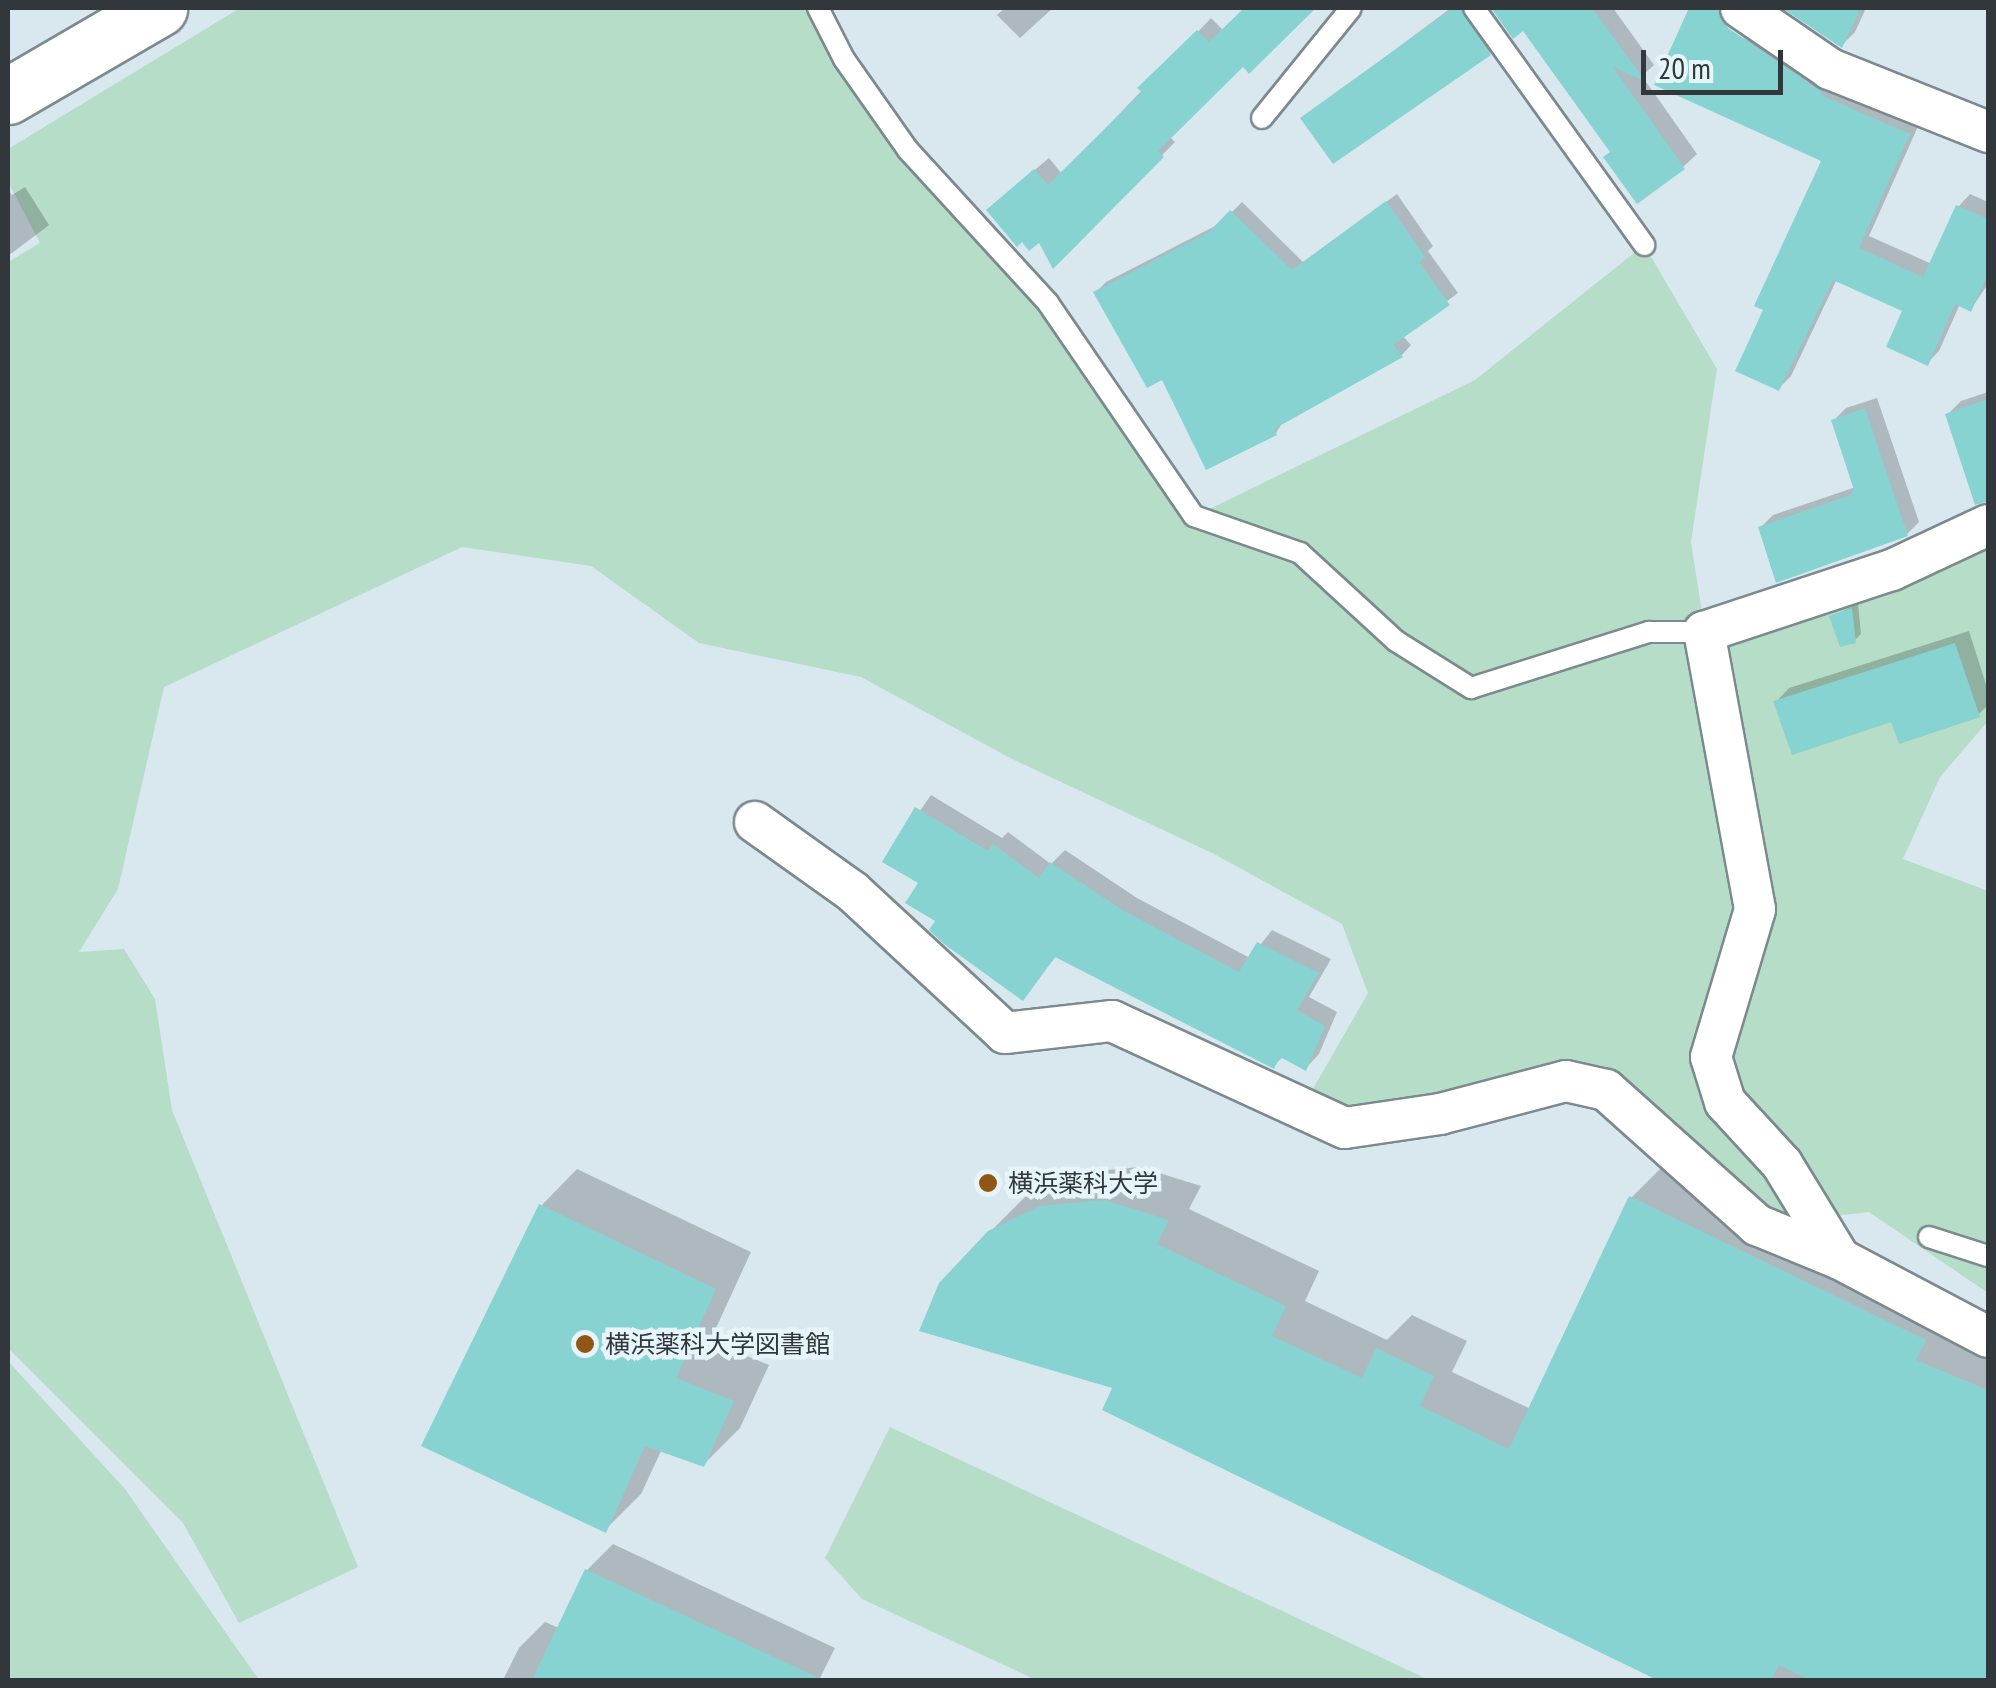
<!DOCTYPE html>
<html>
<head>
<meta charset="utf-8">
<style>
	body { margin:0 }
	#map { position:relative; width:1996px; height:1688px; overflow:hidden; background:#d9e8ef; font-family:"PT Sans Narrow","Noto Sans JP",sans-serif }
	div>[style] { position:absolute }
	.green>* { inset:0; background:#b5ddc8 }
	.shadow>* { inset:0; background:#0003 }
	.building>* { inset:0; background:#87d3d2 }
	.roads { filter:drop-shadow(2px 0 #7c8a90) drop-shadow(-2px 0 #7c8a90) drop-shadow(0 2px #7c8a90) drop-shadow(0 -2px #7c8a90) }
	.service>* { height:20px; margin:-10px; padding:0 10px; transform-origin:10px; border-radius:10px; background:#fff }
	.minor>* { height:40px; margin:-20px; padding:0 20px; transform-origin:20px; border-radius:20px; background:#fff }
	.secondary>* { height:55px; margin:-27.5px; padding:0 27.5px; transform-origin:27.5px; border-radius:27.5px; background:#fff }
	.dots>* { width:28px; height:28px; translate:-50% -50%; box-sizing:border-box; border:5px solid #e6f5fc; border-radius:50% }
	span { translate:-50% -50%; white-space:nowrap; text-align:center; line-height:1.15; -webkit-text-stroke:9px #e6f5fc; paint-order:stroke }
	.poi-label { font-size:25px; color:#31373a }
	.left { translate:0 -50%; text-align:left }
	.frame { position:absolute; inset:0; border:10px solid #31373a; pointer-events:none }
	.scale { position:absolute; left:1641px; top:50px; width:142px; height:45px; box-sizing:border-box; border:5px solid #31373a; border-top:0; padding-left:12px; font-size:30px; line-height:35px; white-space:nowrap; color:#31373a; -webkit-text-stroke:8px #e6f5fc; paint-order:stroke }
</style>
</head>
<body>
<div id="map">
	<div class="green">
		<div style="clip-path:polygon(240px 8px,822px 8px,890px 124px,1048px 303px,1195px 516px,1475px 380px,1644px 245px,1717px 369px,1691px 542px,1705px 631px,1988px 525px,1988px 721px,1940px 777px,1903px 859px,1988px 891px,1988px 1293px,1869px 1212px,1757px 1225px,1605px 1090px,1440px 1114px,1302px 1108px,1368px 993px,1342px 924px,1214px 854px,1010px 758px,861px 677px,699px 643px,591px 566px,462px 547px,164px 687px,118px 889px,79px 952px,124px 949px,155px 999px,172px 1110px,358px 1567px,239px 1623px,183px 1523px,8px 1348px,8px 262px,40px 243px,8px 182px,8px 149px)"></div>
		<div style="clip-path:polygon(8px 1361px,125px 1489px,259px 1680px,8px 1680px)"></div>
		<div style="clip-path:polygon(890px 1427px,1429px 1680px,1036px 1680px,862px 1599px,825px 1558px)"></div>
	</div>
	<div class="shadow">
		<div style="clip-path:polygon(1053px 8px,1020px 38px,997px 15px,1005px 8px)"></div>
		<div style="clip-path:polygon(1247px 8px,1312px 8px,1249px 70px,1243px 64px,1169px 136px,1175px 142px,1054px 265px,1039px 239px,1022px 238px,1002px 197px,1049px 158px,1062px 174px,1211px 18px,1224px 31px)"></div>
		<div style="clip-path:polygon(1451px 8px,1482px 8px,1502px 39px,1489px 53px,1303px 118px)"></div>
		<div style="clip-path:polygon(1498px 8px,1613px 8px,1654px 65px,1642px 76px,1697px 154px,1683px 167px,1612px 151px,1524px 28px)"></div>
		<div style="clip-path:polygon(1787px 8px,1866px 8px,1855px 32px,1842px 45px)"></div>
		<div style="clip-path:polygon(1695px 15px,1920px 122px,1869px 236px,1932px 264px,1959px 206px,1970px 194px,1988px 202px,1988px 284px,1971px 309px,1960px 304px,1939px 351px,1927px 363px,1905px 310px,1837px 279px,1791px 376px,1779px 388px,1824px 160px)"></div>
		<div style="clip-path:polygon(25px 187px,49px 225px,8px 256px,8px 189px,12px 195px)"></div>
		<div style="clip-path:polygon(1397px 194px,1433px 246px,1428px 251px,1458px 293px,1402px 335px,1411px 345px,1402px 355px,1284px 420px,1276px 433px,1163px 376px,1096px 292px,1106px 282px,1221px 223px,1242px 202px,1303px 262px)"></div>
		<div style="clip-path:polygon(1988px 392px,1988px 461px,1966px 468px,1948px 414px,1961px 401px)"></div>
		<div style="clip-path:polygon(1877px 398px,1919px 522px,1907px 534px,1761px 527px,1773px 515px,1856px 487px,1834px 420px,1846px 408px)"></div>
		<div style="clip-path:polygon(1858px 604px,1861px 634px,1855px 640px,1832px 616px)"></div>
		<div style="clip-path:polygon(1969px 631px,1988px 691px,1988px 705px,1979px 714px,1893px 718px,1776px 702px,1789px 688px)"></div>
		<div style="clip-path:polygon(931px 795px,1002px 838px,1008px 832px,1051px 864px,1065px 850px,1137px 898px,1250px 958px,1272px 930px,1331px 959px,1309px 997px,1337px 1012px,1319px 1054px,1306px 1068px,1284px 1056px,1273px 1066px,1057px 955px,1023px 998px,939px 921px,921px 882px,885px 861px)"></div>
		<div style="clip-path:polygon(1665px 1164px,1988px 1342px,1988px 1680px,1665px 1680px,1105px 1408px,1116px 1387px,989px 1233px,1025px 1197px,1076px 1173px,1140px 1167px,1201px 1186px,1189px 1209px,1319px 1271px,1305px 1301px,1387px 1340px,1412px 1315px,1467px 1341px,1452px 1372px,1531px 1409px,1631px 1198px)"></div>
		<div style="clip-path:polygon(577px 1169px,751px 1252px,710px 1341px,769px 1365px,740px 1428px,704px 1464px,662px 1449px,641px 1494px,605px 1530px,541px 1206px)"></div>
		<div style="clip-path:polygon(613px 1544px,835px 1648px,819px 1680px,503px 1680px,519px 1648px,545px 1622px,559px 1628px,587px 1570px)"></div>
	</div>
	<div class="building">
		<div style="clip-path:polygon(1244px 8px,1316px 8px,1249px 74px,1243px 67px,1158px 151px,1164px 157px,1053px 269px,1039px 243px,1029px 251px,1022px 242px,1017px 247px,986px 210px,1034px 169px,1048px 185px,1142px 92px,1137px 88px,1197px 30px,1209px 42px)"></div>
		<div style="clip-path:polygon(1453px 8px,1460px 8px,1491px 55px,1333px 164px,1300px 118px)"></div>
		<div style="clip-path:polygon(1491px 8px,1592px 8px,1646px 82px,1613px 67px,1685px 169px,1637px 204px,1603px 157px,1610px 152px,1523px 31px,1513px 39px)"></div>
		<div style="clip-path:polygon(1689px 8px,1717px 8px,1728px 28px,1822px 92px,1821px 95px,1910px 134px,1859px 248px,1923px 277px,1956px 205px,1988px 219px,1988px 274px,1971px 312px,1955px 304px,1928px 366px,1886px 347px,1902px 311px,1833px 280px,1779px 391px,1735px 371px,1763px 310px,1754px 306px,1821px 161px,1654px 85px)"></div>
		<div style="clip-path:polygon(1782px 8px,1861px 8px,1842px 48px)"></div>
		<div style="clip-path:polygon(1386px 201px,1425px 257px,1419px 262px,1450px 305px,1393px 345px,1403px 357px,1274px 429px,1277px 435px,1206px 470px,1162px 380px,1147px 388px,1093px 292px,1209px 232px,1230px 210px,1292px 270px)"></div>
		<div style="clip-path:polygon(1988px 399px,1988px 501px,1975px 505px,1945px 414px)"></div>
		<div style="clip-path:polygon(1865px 408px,1908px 536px,1776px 583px,1758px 527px,1851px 495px,1854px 490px,1831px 420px)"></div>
		<div style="clip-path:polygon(1852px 608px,1856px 643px,1840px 647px,1829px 616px)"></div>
		<div style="clip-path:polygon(1955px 643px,1980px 717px,1899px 744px,1891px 722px,1792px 755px,1773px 701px)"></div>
		<div style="clip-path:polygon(915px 807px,988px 851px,993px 844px,1039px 878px,1050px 862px,1124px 911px,1239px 972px,1257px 942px,1319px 973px,1297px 1010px,1325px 1026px,1306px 1071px,1280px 1057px,1274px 1069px,1055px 957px,1023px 1001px,944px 944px,929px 930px,935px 921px,905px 903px,918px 883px,882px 862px)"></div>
		<div style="clip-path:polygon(1629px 1196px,1926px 1340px,1916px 1360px,1988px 1390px,1988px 1680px,1809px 1680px,1779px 1665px,1771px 1680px,1657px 1680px,1102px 1410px,1112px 1388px,919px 1331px,939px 1283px,988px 1231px,1040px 1206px,1104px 1200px,1169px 1220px,1157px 1244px,1286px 1306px,1272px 1336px,1362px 1378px,1376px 1348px,1434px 1376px,1420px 1406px,1509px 1449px)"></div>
		<div style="clip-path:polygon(539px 1204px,716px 1289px,676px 1378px,734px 1401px,704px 1467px,645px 1446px,606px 1533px,421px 1446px)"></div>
		<div style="clip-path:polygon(585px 1569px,823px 1680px,532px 1680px)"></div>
	</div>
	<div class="roads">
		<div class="service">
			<div style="left:818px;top:8px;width:57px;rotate:63deg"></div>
			<div style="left:844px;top:59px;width:111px;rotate:54.9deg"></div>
			<div style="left:908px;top:150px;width:207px;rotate:47.5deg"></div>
			<div style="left:1048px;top:303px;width:258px;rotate:55.6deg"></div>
			<div style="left:1194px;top:516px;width:112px;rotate:19.2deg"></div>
			<div style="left:1300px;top:553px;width:130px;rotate:42.5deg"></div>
			<div style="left:1396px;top:641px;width:89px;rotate:32.1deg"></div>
			<div style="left:1471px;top:688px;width:187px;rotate:-17.5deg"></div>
			<div style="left:1649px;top:632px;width:55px"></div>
			<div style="left:1474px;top:8px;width:292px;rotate:54.3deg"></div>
			<div style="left:1262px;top:118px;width:141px;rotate:-51deg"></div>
			<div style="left:1929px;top:1237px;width:62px;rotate:17.9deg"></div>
		</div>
		<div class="minor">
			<div style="left:1741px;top:8px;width:108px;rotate:34.4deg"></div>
			<div style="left:1830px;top:69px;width:170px;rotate:21.7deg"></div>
			<div style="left:755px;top:822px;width:120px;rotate:35.5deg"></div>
			<div style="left:853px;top:892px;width:207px;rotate:42.8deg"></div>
			<div style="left:1005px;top:1033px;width:108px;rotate:-6.4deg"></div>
			<div style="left:1112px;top:1021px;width:256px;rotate:24.7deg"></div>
			<div style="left:1345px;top:1128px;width:96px;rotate:-8.4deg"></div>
			<div style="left:1440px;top:1114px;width:130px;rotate:-14.7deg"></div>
			<div style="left:1566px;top:1081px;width:41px;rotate:12.7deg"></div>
			<div style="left:1606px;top:1090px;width:203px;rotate:41.8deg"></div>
			<div style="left:1757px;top:1225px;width:90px;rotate:22.3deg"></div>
			<div style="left:1840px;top:1259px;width:167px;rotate:27.8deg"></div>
			<div style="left:1840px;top:1259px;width:111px;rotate:-121.4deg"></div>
			<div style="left:1782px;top:1164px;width:84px;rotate:-132.6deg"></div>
			<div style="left:1725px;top:1102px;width:47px;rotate:-107.3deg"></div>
			<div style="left:1711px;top:1057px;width:154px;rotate:-73.4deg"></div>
			<div style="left:1755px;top:909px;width:282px;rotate:-100.4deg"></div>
			<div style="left:1704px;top:632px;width:198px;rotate:-18.3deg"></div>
			<div style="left:1892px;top:570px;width:106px;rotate:-25.1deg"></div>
		</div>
		<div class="secondary">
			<div style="left:8px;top:96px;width:175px;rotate:-30.2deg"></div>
		</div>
	</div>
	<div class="dots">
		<div style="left:988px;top:1183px;background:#915615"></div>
		<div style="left:585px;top:1344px;background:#915615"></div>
	</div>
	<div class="poi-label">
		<span class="left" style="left:1008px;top:1183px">横浜薬科大学</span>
		<span class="left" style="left:605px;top:1344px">横浜薬科大学図書館</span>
	</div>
	<div class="frame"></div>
	<div class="scale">20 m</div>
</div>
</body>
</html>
